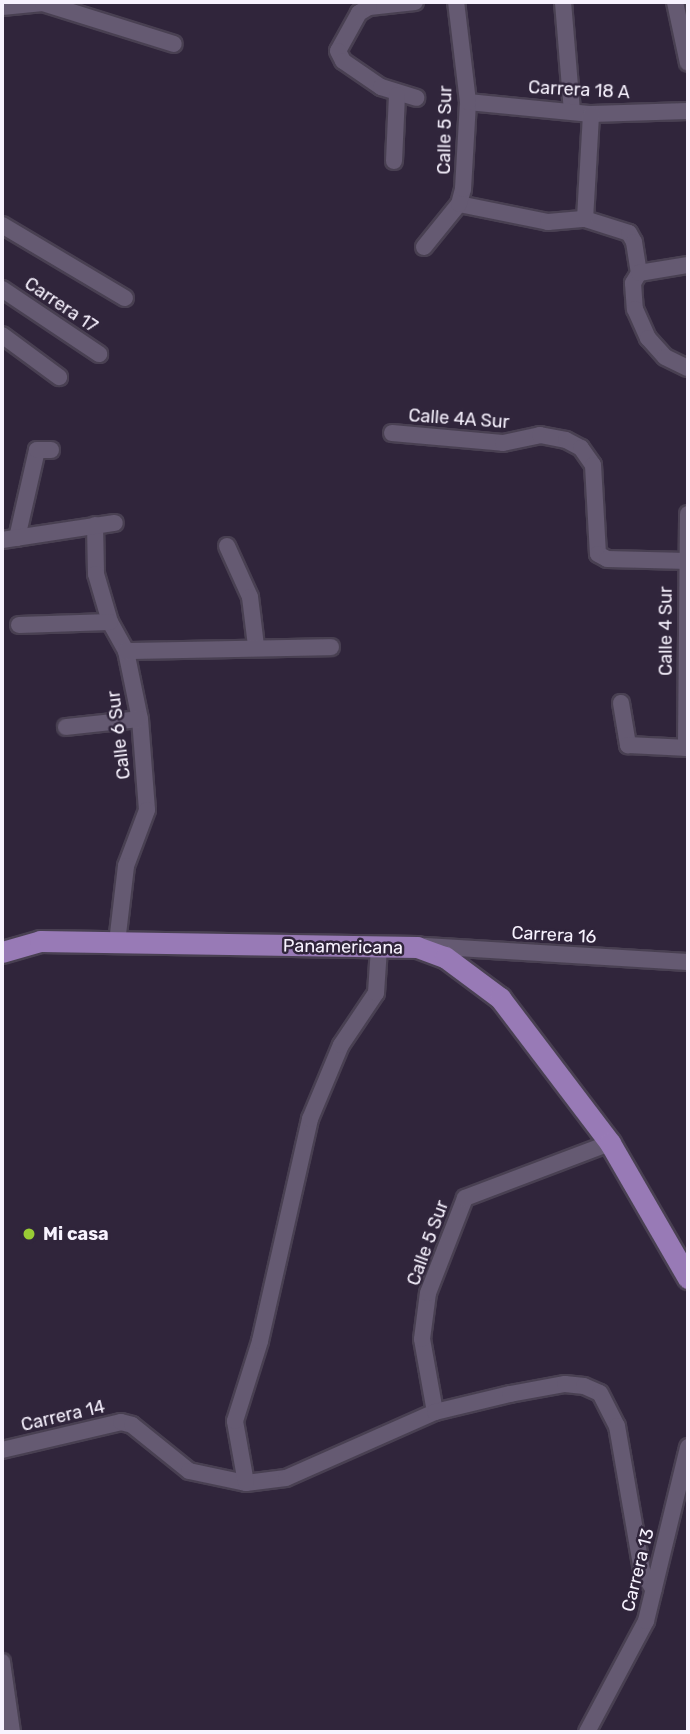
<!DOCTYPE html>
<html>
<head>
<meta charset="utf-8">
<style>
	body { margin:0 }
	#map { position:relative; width:690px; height:1734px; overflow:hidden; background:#30253b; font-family:Rubik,sans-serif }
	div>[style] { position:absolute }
	.roads { filter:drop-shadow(2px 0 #494052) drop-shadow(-2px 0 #494052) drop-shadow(0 2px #494052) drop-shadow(0 -2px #494052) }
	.minor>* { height:16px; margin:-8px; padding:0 8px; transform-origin:8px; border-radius:8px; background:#655a72 }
	.primary>* { height:21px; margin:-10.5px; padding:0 10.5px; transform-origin:10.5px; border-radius:10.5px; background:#987ab6 }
	.dots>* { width:19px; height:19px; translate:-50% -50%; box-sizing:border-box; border:4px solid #30253b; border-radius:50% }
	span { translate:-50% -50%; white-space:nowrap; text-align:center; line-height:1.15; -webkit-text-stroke:5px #30253b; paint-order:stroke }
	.street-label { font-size:18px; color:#f7f2fe }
	.poi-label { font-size:18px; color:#f7f2fe; font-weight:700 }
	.left { translate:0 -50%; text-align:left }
	.frame { position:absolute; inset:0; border:4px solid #f7f2fe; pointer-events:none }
</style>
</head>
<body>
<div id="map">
	<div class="roads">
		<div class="minor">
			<div style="left:415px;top:2px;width:46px;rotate:173.8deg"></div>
			<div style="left:369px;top:7px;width:12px;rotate:149deg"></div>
			<div style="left:359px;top:13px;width:43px;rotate:118.9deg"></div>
			<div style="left:338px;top:51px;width:11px;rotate:63deg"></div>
			<div style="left:343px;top:61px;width:46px;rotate:34.4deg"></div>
			<div style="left:381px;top:87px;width:37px;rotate:17deg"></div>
			<div style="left:563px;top:2px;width:109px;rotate:85.3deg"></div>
			<div style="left:675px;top:2px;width:62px;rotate:78deg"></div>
			<div style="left:2px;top:7px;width:41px;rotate:-5.6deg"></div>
			<div style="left:43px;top:3px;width:137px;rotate:17.4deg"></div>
			<div style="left:468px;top:102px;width:124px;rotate:5.6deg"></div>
			<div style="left:591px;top:114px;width:97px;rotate:-1.8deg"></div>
			<div style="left:394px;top:161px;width:66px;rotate:-87.4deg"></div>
			<div style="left:459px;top:204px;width:91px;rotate:11.4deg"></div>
			<div style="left:548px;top:222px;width:37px;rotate:-5deg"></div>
			<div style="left:585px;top:219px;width:46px;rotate:17.7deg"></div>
			<div style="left:629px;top:233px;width:10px;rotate:61deg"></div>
			<div style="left:634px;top:242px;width:31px;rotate:81deg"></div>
			<div style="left:639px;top:273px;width:12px;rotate:121deg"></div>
			<div style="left:633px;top:283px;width:26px;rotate:86deg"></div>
			<div style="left:635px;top:309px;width:32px;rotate:66deg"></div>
			<div style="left:648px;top:338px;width:25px;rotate:48deg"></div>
			<div style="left:665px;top:357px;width:25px;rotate:26deg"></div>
			<div style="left:585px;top:219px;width:105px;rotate:-86.7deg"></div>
			<div style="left:2px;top:225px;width:143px;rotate:30.7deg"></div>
			<div style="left:424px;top:247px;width:55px;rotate:-50.9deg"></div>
			<div style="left:459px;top:204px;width:16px;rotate:-75deg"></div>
			<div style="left:463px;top:189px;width:87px;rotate:-86.7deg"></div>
			<div style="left:468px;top:102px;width:101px;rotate:-96.8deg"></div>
			<div style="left:639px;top:273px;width:50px;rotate:-9.3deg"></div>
			<div style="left:2px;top:289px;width:117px;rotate:33.8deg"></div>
			<div style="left:2px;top:335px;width:71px;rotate:36.4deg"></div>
			<div style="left:392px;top:433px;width:111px;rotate:5.1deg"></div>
			<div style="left:503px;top:443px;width:38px;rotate:-12deg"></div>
			<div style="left:540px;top:435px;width:26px;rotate:11deg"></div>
			<div style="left:566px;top:440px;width:17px;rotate:28deg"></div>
			<div style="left:581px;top:448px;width:21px;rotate:55deg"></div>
			<div style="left:593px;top:465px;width:89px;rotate:86.8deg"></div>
			<div style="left:598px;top:554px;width:10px;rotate:29deg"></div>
			<div style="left:607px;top:559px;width:81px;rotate:1.4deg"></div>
			<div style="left:95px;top:525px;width:49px;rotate:88.8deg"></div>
			<div style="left:96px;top:574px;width:50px;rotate:73.7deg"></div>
			<div style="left:110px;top:622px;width:33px;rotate:61deg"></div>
			<div style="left:126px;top:651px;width:69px;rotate:78.4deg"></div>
			<div style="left:140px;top:719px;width:91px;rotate:85.6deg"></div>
			<div style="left:147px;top:810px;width:60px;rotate:110.6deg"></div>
			<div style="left:126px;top:866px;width:78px;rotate:96.7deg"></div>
			<div style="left:17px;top:538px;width:90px;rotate:-77.2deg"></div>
			<div style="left:37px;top:450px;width:14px"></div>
			<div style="left:2px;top:540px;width:114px;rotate:-8.6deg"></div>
			<div style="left:227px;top:546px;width:56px;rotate:65.7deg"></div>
			<div style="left:250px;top:597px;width:49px;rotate:83deg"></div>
			<div style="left:19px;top:625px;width:91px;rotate:-1.9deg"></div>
			<div style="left:126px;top:651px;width:205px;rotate:-1.1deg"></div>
			<div style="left:621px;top:703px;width:43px;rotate:80.5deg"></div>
			<div style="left:628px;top:745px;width:60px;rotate:2.9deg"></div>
			<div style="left:66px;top:727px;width:74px;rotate:-6.2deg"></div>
			<div style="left:686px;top:748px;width:234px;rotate:-89.5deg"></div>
			<div style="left:425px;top:946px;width:263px;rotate:3.5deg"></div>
			<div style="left:435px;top:1412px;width:74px;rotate:-100.1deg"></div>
			<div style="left:422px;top:1339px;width:46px;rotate:-82.6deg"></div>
			<div style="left:428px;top:1293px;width:102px;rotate:-68.7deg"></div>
			<div style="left:465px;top:1198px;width:155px;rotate:-20.8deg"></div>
			<div style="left:2px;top:1450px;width:122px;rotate:-13.2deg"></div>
			<div style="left:121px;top:1422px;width:11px;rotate:15deg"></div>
			<div style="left:132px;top:1425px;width:73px;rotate:38.9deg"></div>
			<div style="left:189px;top:1471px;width:58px;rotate:11.9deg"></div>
			<div style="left:246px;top:1483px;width:40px;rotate:-7.1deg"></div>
			<div style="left:286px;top:1478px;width:163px;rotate:-23.9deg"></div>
			<div style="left:435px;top:1412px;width:77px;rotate:-13.5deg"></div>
			<div style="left:510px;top:1394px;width:56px;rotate:-10.3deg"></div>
			<div style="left:565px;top:1384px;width:19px;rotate:6deg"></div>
			<div style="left:584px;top:1386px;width:17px;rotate:24deg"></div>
			<div style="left:600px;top:1393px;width:37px;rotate:63deg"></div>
			<div style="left:617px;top:1426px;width:147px;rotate:80.2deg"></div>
			<div style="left:642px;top:1571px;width:22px;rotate:58deg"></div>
			<div style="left:246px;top:1483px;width:63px;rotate:-100.1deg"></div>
			<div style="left:235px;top:1421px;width:84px;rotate:-72.6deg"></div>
			<div style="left:260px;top:1341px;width:228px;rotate:-77.3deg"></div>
			<div style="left:310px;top:1119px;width:80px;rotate:-67.3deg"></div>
			<div style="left:341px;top:1045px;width:63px;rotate:-56.1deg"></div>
			<div style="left:376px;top:993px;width:45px;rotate:-86.2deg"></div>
			<div style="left:2px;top:1662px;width:71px;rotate:81.9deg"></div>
			<div style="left:587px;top:1732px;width:126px;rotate:-62deg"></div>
			<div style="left:646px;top:1621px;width:179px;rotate:-76.4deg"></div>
		</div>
		<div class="primary">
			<div style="left:2px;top:952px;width:40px;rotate:-16deg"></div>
			<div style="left:40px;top:941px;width:377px;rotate:0.9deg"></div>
			<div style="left:417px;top:947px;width:30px;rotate:20deg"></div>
			<div style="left:445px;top:957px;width:69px;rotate:36.7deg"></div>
			<div style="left:500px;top:998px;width:182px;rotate:52.8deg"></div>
			<div style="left:610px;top:1143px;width:156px;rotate:60deg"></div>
		</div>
	</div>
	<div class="dots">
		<div style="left:29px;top:1234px;background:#99cb35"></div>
	</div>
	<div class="street-label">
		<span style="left:579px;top:90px;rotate:3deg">Carrera 18 A</span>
		<span style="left:445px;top:130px;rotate:-89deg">Calle 5 Sur</span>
		<span style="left:61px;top:305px;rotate:34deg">Carrera 17</span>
		<span style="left:459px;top:419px;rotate:4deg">Calle 4A Sur</span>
		<span style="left:666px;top:631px;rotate:-90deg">Calle 4 Sur</span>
		<span style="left:119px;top:735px;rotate:-97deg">Calle 6 Sur</span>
		<span style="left:554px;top:935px;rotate:3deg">Carrera 16</span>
		<span style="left:343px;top:947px;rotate:1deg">Panamericana</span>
		<span style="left:428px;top:1243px;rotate:-70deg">Calle 5 Sur</span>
		<span style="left:63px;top:1416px;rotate:-13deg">Carrera 14</span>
		<span style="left:638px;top:1570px;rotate:-76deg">Carrera 13</span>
	</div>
	<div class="poi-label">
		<span class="left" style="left:43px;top:1234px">Mi casa</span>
	</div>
	<div class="frame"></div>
</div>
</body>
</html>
